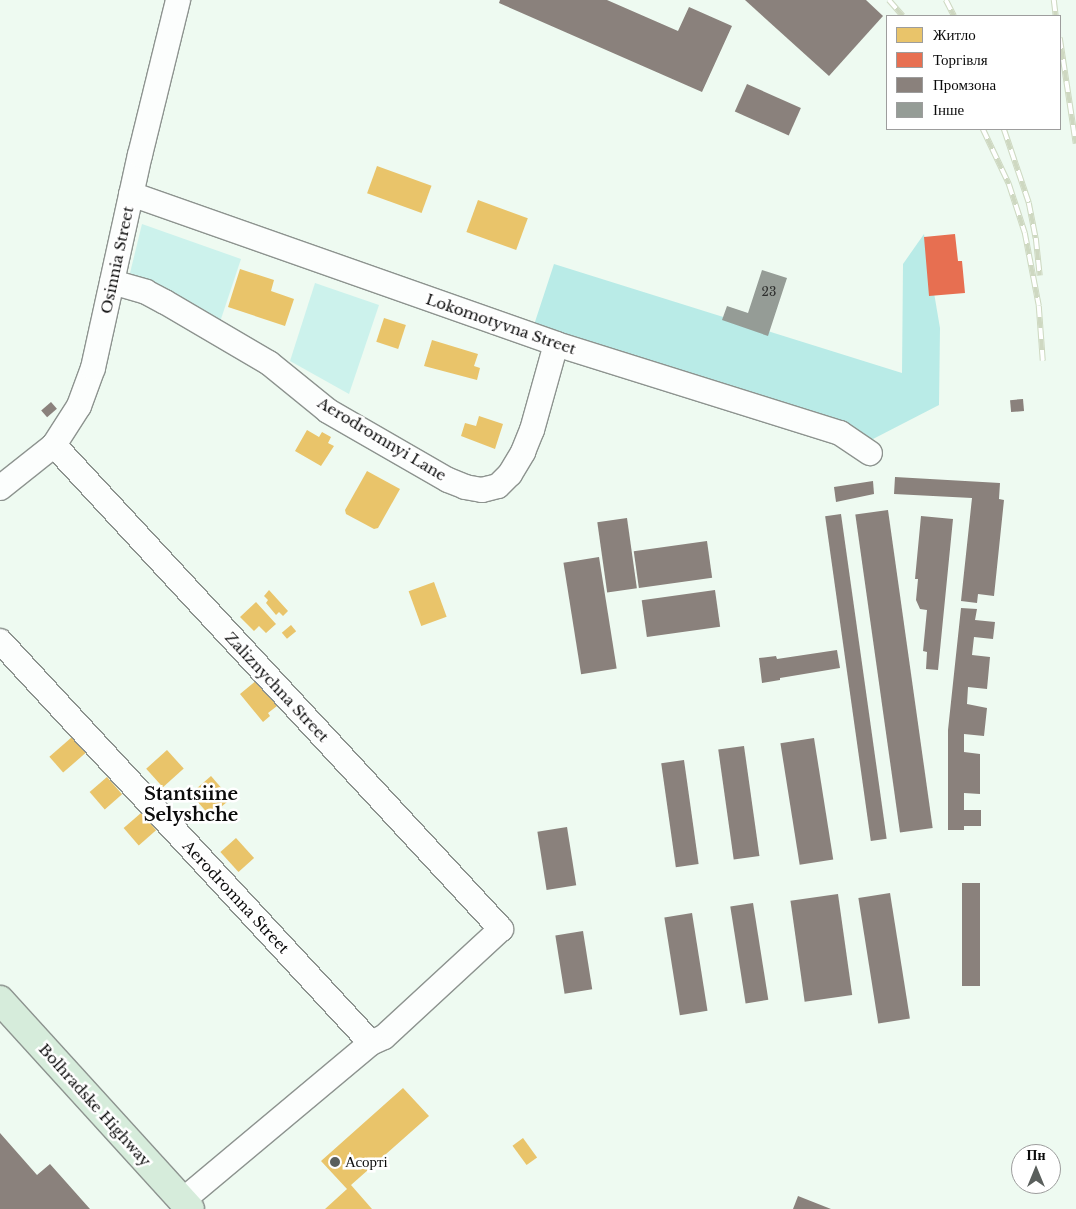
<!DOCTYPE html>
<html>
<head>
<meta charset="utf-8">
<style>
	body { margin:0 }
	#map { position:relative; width:1076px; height:1209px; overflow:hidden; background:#eefaf1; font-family:"Libre Baskerville",serif }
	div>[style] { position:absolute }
	.green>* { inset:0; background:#ccf2ec }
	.forest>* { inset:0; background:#b9ebe7 }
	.homes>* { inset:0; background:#e9c46a; transform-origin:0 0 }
	.shops>* { inset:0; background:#e76f51 }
	.industry>* { inset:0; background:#8a817c; transform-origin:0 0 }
	.building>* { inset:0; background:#959c96 }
	.roads { filter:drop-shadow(1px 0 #8d938f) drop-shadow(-1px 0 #8d938f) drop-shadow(0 1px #8d938f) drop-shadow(0 -1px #8d938f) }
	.minor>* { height:24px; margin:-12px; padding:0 12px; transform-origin:12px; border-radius:12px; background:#fcfefd }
	.major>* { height:28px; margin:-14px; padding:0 14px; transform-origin:14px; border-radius:14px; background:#d6ecdb }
	.rail>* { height:5.5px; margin-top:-2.75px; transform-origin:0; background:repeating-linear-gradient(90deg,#fff 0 11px,#ced8c1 0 22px); box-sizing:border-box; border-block:1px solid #ced8c1 }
	.dots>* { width:14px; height:14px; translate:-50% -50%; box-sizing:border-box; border:2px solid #fff; border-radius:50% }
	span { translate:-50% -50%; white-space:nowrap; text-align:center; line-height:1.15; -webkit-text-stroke:5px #fff; paint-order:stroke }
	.number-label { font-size:12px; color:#2e2f2e }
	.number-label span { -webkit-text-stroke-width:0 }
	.street-label { font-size:15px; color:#0b0b0b }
	.poi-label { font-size:15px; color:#0b0b0b }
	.left { translate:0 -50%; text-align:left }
	.quarter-label { font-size:18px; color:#0b0b0b; font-weight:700 }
	.legend { position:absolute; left:886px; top:15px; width:175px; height:115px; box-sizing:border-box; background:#fff; border:1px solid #9d9d9d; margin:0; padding:6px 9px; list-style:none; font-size:15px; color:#0b0b0b }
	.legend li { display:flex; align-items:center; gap:10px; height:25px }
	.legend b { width:25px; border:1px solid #9d9d9d }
	.north { position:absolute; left:1011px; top:1144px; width:50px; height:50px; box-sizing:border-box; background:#fff; border:1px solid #9d9d9d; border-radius:50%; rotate:0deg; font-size:14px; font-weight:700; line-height:20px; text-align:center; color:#0b0b0b }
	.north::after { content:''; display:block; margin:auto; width:18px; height:22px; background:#5a5f5c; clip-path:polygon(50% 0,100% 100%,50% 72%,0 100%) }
</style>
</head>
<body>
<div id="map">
	<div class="green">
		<div style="clip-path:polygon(142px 224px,241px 259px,220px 322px,130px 273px)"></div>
		<div style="clip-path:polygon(315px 283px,379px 305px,349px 394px,290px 361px)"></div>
	</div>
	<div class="forest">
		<div style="clip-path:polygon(924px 234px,940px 328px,939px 405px,873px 439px,741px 401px,531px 334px,554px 264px,902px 373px,903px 264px)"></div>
	</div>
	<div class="homes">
		<div style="left:377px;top:166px;width:58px;height:29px;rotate:20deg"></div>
		<div style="left:478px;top:200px;width:53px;height:34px;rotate:20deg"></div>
		<div style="clip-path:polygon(240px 269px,274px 280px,271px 291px,294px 299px,285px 326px,228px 307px)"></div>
		<div style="left:384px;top:318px;width:23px;height:25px;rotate:18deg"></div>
		<div style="clip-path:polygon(432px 340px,478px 354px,474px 366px,480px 368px,477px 380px,424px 366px)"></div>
		<div style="clip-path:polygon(479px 416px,503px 424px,495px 449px,461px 436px,465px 423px,476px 426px)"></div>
		<div style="clip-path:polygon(307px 430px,319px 437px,322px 432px,331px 437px,328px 443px,334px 446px,321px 466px,295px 451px)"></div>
		<div style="clip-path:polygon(367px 471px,400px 489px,378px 528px,374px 529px,346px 514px,345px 510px)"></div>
		<div style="left:434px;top:582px;width:37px;height:27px;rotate:70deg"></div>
		<div style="clip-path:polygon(269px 590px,288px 611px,283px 616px,279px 612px,276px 615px,266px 603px,268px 600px,264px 596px)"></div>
		<div style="clip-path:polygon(256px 602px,276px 624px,266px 633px,259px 626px,254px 631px,240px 617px)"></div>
		<div style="left:291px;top:625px;width:8px;height:12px;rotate:50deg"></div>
		<div style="clip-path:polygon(257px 680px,277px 706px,268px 713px,270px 716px,263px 722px,240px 694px)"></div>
		<div style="left:72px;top:737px;width:21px;height:30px;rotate:49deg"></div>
		<div style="left:167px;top:750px;width:25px;height:28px;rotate:48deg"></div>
		<div style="left:211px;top:776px;width:30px;height:27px;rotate:49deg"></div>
		<div style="left:107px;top:777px;width:23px;height:23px;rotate:49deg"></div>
		<div style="left:141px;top:813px;width:23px;height:23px;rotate:49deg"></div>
		<div style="left:236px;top:838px;width:27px;height:21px;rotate:48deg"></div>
		<div style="clip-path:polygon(403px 1088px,429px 1116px,351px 1185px,372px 1209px,325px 1209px,347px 1189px,321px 1161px)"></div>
		<div style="left:523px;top:1138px;width:24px;height:13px;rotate:54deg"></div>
	</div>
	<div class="shops">
		<div style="clip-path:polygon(955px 234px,958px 261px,962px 261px,965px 293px,929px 296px,924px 237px)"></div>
	</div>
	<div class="industry">
		<div style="clip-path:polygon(500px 0,607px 0,678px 31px,689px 7px,732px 26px,702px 92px,499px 3px)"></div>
		<div style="clip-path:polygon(745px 0,866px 0,883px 16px,829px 76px)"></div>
		<div style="left:747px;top:84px;width:59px;height:30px;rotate:24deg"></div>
		<div style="left:1023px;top:399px;width:12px;height:13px;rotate:85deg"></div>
		<div style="left:51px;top:402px;width:9px;height:13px;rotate:49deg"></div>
		<div style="clip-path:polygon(895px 477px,1000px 483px,999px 499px,1004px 500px,994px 596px,978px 594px,977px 603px,961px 601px,972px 498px,894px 494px)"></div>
		<div style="clip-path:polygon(873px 481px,874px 494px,836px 502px,834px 487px)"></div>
		<div style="left:888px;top:510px;width:321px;height:33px;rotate:82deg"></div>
		<div style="left:841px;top:514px;width:328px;height:16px;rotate:82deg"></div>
		<div style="clip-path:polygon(921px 516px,953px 519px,938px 670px,926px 669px,927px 652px,923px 651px,927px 610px,920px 609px,916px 600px,918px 579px,915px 579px)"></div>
		<div style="left:627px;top:518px;width:71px;height:30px;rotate:82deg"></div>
		<div style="left:707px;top:541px;width:37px;height:74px;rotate:82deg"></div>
		<div style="left:599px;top:557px;width:113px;height:36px;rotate:81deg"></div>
		<div style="left:715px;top:590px;width:37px;height:74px;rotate:82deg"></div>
		<div style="clip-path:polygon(961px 608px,977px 609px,975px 620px,995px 622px,993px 639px,974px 637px,972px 655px,990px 657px,987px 689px,968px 687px,967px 704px,987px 708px,984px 736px,964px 734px,964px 752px,980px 754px,980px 794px,964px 793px,964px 810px,981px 810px,981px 826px,964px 826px,964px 830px,948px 830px,948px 730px)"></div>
		<div style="clip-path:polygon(837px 650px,840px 668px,780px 678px,780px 680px,762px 683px,759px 658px,776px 656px,777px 659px)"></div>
		<div style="left:814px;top:738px;width:123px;height:34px;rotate:81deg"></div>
		<div style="left:744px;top:746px;width:111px;height:26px;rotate:82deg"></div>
		<div style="left:684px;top:760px;width:105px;height:23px;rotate:82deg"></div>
		<div style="left:567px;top:827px;width:59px;height:30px;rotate:81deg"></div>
		<div style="left:962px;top:883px;width:18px;height:103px"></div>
		<div style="left:890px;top:893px;width:127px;height:32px;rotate:81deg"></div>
		<div style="left:838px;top:894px;width:102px;height:48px;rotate:82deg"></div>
		<div style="left:753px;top:903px;width:98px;height:23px;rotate:81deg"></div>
		<div style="left:692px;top:913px;width:99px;height:28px;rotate:81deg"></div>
		<div style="left:583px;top:931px;width:59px;height:28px;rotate:81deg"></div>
		<div style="clip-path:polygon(0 1133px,37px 1175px,50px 1164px,90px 1209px,0 1209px)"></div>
		<div style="clip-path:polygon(798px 1196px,831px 1209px,793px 1209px)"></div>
	</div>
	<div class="building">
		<div style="clip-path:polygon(762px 270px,787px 278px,768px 336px,722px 320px,727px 306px,748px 313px)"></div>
	</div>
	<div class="roads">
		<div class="minor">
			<div style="left:131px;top:194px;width:451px;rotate:19.4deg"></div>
			<div style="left:556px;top:344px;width:298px;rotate:17.4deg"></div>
			<div style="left:840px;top:433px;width:36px;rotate:34deg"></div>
			<div style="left:112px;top:282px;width:35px;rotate:16deg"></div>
			<div style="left:146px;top:292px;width:21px;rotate:28deg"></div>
			<div style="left:165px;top:302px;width:121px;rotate:30.4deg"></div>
			<div style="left:269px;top:363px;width:76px;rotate:39.1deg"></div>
			<div style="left:328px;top:411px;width:138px;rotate:29.9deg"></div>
			<div style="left:448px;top:480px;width:18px;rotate:22deg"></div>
			<div style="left:465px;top:487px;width:17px;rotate:10deg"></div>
			<div style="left:482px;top:490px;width:16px;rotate:-14deg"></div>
			<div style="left:498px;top:486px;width:17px;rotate:-45deg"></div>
			<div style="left:510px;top:474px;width:26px;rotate:-59deg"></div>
			<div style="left:523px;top:452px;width:24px;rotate:-68deg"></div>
			<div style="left:532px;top:430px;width:89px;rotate:-74.4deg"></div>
			<div style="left:54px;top:445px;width:659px;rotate:47.28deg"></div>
			<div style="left:501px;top:929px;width:159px;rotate:137.3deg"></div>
			<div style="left:384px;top:1037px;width:14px;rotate:155deg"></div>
			<div style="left:371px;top:1043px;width:246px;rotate:140.1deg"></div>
			<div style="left:0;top:488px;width:69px;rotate:-38.5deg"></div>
			<div style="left:54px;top:445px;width:46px;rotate:-57.3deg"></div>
			<div style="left:79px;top:406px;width:40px;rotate:-69.8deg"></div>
			<div style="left:93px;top:368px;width:218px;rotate:-77.6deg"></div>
			<div style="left:140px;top:155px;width:160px;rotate:-76.2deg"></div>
			<div style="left:0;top:641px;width:547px;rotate:47.3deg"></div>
		</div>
		<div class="major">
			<div style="left:0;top:1000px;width:282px;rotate:47.7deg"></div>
		</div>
	</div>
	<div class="rail">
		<div style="left:889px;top:0;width:21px;rotate:49deg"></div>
		<div style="left:946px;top:0;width:18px;rotate:63deg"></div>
		<div style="left:1054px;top:0;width:16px;rotate:83deg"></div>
		<div style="left:1060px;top:38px;width:107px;rotate:81.4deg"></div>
		<div style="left:983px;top:129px;width:61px;rotate:64.7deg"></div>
		<div style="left:1009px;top:184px;width:52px;rotate:71.9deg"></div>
		<div style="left:1025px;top:233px;width:74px;rotate:79.1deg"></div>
		<div style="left:1039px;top:306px;width:55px;rotate:85.8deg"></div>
		<div style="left:1004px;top:129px;width:78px;rotate:71.3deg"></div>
		<div style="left:1029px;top:203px;width:36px;rotate:79deg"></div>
		<div style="left:1036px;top:238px;width:38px;rotate:84deg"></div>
	</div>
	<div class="dots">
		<div style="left:335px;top:1162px;background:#5a5f5c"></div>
	</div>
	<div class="number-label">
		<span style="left:769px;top:292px">23</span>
	</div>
	<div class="street-label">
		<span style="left:117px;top:260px;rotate:-78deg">Osinnia Street</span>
		<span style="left:501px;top:324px;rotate:19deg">Lokomotyvna Street</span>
		<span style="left:382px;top:439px;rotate:31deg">Aerodromnyi Lane</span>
		<span style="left:277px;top:687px;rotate:47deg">Zaliznychna Street</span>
		<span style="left:236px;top:897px;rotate:47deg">Aerodromna Street</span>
		<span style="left:95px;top:1105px;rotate:48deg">Bolhradske Highway</span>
	</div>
	<div class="poi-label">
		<span class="left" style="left:345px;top:1162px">Асорті</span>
	</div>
	<div class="quarter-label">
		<span style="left:191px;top:805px">Stantsiine<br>Selyshche</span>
	</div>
	<ul class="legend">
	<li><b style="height:14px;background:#e9c46a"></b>Житло</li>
	<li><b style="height:14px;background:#e76f51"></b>Торгівля</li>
	<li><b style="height:14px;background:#8a817c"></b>Промзона</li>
	<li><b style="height:14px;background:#959c96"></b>Інше</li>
	</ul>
	<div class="north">Пн</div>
</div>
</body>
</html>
